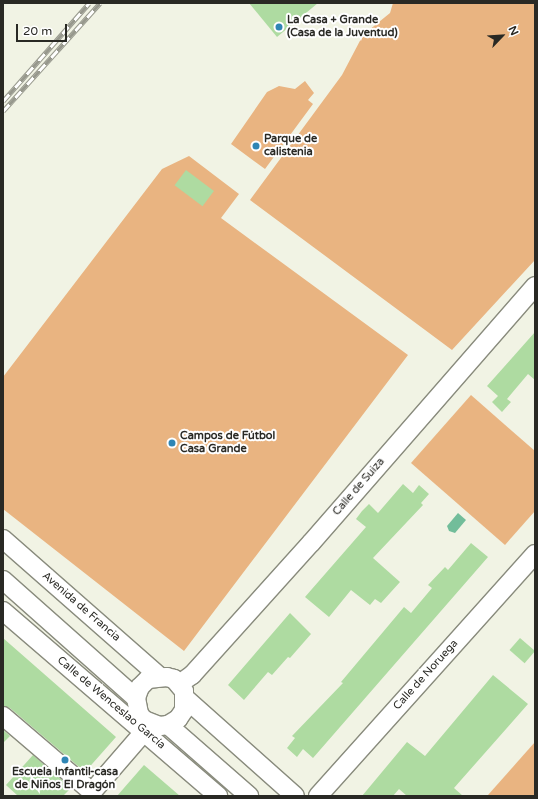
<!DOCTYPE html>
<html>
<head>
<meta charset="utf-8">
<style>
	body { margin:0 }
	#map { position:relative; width:538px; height:799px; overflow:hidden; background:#f1f3e4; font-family:"Varela Round",sans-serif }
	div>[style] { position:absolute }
	.green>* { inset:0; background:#e9b481 }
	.water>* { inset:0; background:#72bd9a }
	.building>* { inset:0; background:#aedba1; transform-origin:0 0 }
	.roads { filter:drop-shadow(1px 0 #898b7d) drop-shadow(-1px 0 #898b7d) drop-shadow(0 1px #898b7d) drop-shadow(0 -1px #898b7d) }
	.minor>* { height:18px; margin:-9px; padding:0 9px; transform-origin:9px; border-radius:9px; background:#fff }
	.rail>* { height:4.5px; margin-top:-2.25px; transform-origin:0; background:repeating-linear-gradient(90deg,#fff 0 9px,#97988d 0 18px); box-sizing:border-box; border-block:1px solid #97988d }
	.dots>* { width:11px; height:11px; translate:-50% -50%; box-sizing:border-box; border:2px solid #fff; border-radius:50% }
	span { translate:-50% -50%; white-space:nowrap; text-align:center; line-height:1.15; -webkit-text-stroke:4px #fff; paint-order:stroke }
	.poi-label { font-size:11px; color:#292924; font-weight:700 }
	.left { translate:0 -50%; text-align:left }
	.street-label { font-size:11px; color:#292924 }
	.frame { position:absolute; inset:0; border:4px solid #292924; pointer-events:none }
	.north { position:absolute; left:482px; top:16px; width:40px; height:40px; -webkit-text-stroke:3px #fff; paint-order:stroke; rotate:65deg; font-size:11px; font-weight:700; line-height:16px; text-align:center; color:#292924 }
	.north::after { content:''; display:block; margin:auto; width:14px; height:18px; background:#292924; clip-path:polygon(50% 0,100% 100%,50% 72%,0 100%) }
	.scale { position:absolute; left:16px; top:24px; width:51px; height:18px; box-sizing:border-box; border:2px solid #292924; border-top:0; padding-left:5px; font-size:12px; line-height:14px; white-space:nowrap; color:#292924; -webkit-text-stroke:3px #fff; paint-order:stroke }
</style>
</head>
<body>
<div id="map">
	<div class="green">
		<div style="clip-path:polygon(393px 3px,535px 3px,535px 260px,452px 350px,250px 200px,342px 75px,363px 35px,390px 13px)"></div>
		<div style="clip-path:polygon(305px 81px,314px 93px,308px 100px,313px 104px,265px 169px,231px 144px,267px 92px,279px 86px,295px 89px)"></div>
		<div style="clip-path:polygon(189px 156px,239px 194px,221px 218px,408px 355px,184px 651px,3px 509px,3px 377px,162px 169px)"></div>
		<div style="clip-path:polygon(471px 395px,535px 451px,535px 511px,505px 545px,411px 463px)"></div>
		<div style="clip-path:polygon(535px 742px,535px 796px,490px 796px,488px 795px)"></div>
	</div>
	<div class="water">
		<div style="clip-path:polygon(458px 513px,466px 520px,455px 533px,449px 531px,447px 526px)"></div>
	</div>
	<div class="building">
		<div style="clip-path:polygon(249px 3px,318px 3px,277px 37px)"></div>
		<div style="left:186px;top:170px;width:35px;height:19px;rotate:37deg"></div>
		<div style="clip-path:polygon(535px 332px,535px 380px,528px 374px,507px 399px,511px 402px,502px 412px,492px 402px,498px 396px,487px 386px)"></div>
		<div style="clip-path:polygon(403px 484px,413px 493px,419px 485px,429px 494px,421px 503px,423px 505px,373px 558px,400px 582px,381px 603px,375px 599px,370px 605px,351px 590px,329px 617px,305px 597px,366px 527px,356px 519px,362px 511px,369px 504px,378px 513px)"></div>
		<div style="clip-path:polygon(471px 543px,488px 557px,313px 758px,303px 749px,297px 757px,287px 748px,295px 738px,292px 736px,343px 683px,341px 682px,404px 607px,411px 613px,432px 588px,428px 585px,445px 567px,448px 570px)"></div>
		<div style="clip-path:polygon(290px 613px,311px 634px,290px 658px,288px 657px,272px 675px,268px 672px,244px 700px,228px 685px)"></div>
		<div style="clip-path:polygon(3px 638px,116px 737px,85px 772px,10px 708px,3px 706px)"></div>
		<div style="left:520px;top:638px;width:20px;height:16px;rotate:41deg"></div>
		<div style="clip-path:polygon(493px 675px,528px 704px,454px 788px,463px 796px,407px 796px,399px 789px,393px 796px,362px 796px,407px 742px,425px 756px)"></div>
		<div style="clip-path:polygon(3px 730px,10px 736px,3px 743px)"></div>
		<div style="clip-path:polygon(33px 755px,71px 788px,63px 796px,18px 796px,6px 785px)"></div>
		<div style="clip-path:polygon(144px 765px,180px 796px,117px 796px)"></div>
	</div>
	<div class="roads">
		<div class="minor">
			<div style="left:3px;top:539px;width:208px;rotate:41.3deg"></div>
			<div style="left:3px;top:580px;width:178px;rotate:41.6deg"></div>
			<div style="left:136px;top:698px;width:16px;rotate:79deg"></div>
			<div style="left:139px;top:714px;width:8px;rotate:50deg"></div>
			<div style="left:144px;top:720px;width:17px;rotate:21deg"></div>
			<div style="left:160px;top:726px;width:8px;rotate:-7deg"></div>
			<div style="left:168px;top:725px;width:12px;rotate:-31deg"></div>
			<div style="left:178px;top:719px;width:11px;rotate:-56deg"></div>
			<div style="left:184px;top:710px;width:19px;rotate:-90deg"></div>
			<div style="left:184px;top:691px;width:16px;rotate:-130deg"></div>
			<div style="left:174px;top:679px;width:7px;rotate:-164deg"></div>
			<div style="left:167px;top:677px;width:19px;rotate:174deg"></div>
			<div style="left:148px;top:679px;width:11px;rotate:135deg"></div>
			<div style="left:140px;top:687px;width:12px;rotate:110deg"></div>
			<div style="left:3px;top:611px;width:284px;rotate:40.7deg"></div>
			<div style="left:179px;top:684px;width:16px;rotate:-35deg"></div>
			<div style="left:192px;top:675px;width:178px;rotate:-48deg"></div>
			<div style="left:311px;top:543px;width:341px;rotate:-48.9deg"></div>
			<div style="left:185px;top:698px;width:147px;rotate:41.7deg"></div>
			<div style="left:3px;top:716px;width:117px;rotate:40.5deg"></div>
			<div style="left:168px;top:725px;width:108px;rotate:41.2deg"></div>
			<div style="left:91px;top:796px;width:4px;rotate:-76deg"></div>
			<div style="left:92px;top:792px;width:90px;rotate:-49.1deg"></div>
			<div style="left:318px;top:796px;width:325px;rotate:-48.1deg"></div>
		</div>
	</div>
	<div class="rail">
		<div style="left:3px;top:101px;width:130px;rotate:-48.7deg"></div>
		<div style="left:3px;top:111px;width:145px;rotate:-48.1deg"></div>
	</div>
	<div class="dots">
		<div style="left:279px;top:27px;background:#2f86b5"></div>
		<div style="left:256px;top:146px;background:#2f86b5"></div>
		<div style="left:172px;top:443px;background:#2f86b5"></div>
		<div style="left:65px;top:760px;background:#2f86b5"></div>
	</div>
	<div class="poi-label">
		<span class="left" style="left:287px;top:27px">La Casa + Grande<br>(Casa de la Juventud)</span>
		<span class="left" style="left:264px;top:146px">Parque de<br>calistenia</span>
		<span class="left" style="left:180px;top:443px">Campos de Fútbol<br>Casa Grande</span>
		<span style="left:65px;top:779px">Escuela Infantil-casa<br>de Niños El Dragón</span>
	</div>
	<div class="street-label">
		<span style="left:359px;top:487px;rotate:-49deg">Calle de Suiza</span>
		<span style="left:81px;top:607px;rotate:41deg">Avenida de Francia</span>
		<span style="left:426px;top:675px;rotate:-48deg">Calle de Noruega</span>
		<span style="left:111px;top:703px;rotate:40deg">Calle de Wenceslao García</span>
	</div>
	<div class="frame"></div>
	<div class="north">N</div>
	<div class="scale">20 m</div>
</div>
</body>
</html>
